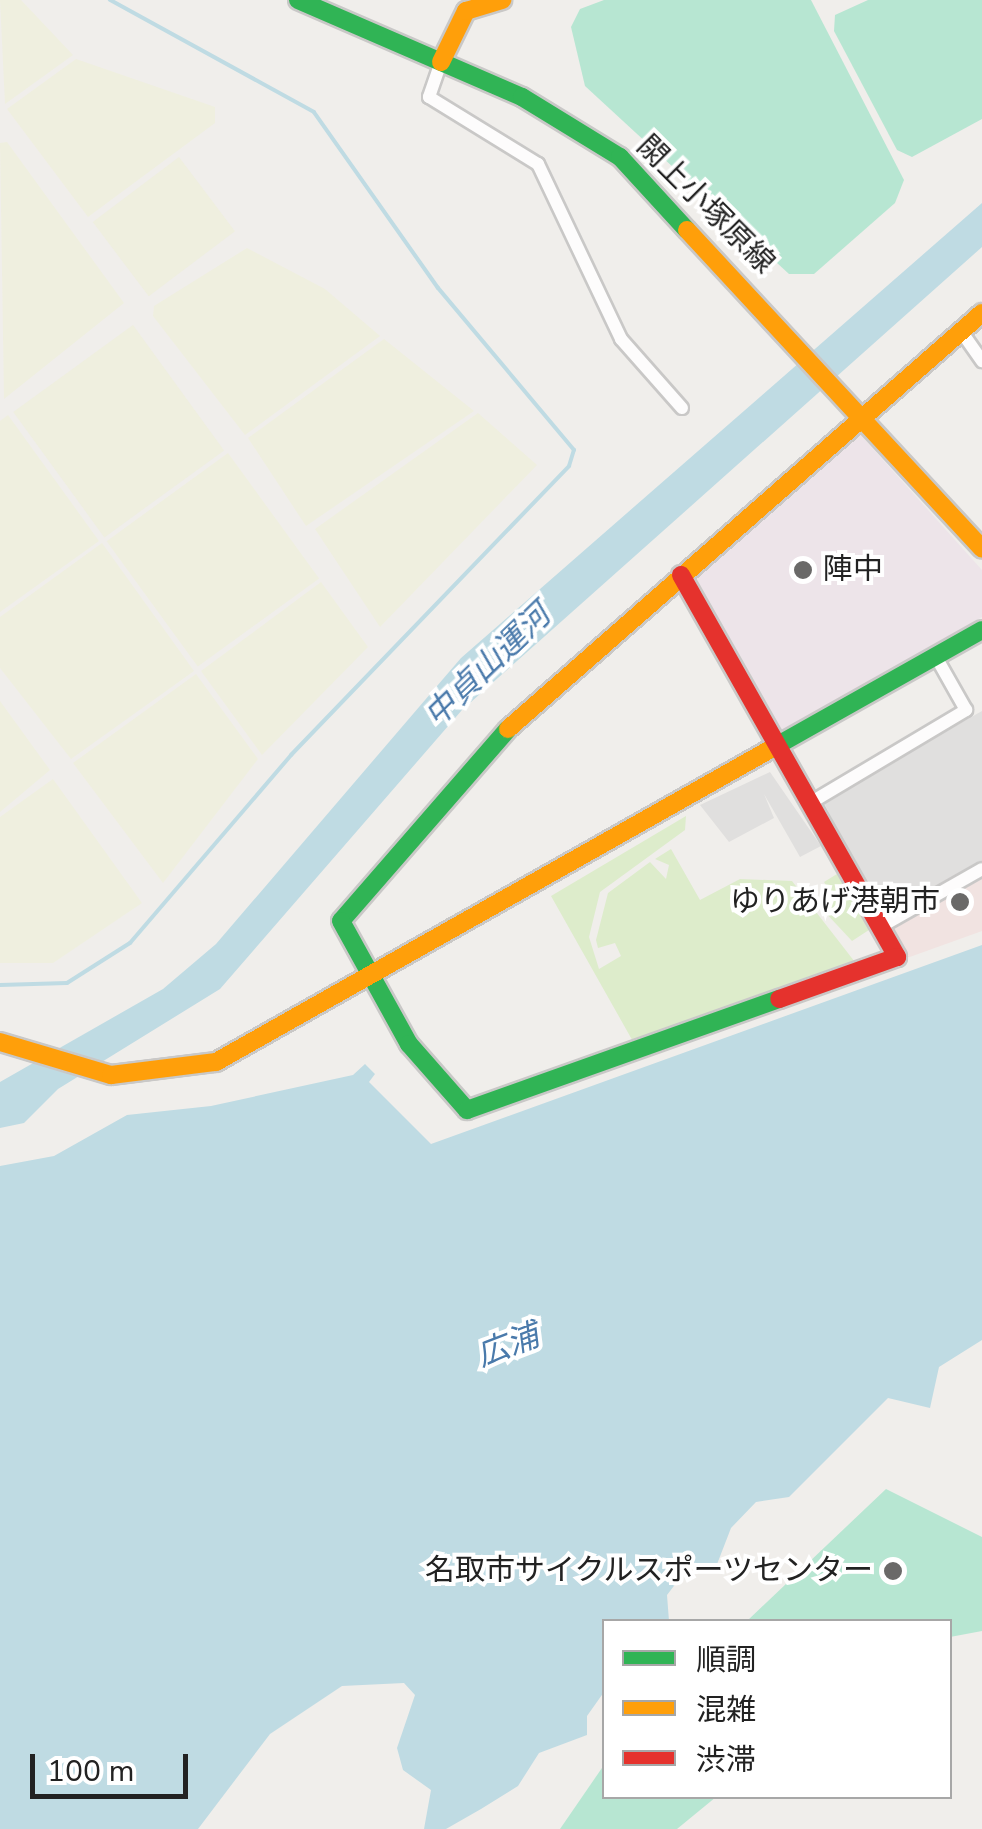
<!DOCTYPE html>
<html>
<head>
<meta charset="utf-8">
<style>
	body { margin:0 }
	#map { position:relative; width:982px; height:1829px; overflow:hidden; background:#f0eeeb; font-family:"Nunito Sans","Noto Sans JP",sans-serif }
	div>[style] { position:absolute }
	.commercial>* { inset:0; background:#f1e3e1 }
	.industrial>* { inset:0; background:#ede4e9 }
	.farmland>* { inset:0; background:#efefdf; transform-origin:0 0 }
	.grass>* { inset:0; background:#ddeccb }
	.pitch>* { inset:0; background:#b7e6d2 }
	.parking>* { inset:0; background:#e0dfde }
	.water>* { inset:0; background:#bfdbe3 }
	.stream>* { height:4px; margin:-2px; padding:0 2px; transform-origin:2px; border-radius:2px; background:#bfdbe3 }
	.roads { filter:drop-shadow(2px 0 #c9c8c7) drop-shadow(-2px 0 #c9c8c7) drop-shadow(0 2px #c9c8c7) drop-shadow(0 -2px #c9c8c7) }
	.street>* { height:12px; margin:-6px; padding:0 6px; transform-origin:6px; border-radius:6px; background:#fdfcfc }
	.fast>* { height:18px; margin:-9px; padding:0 9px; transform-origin:9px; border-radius:9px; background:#30b455 }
	.slow>* { height:18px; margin:-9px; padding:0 9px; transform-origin:9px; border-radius:9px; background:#ff9f0a }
	.jam>* { height:18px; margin:-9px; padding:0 9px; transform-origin:9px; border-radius:9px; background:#e5322d }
	.dots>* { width:28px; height:28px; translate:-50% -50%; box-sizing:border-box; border:5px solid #fff; border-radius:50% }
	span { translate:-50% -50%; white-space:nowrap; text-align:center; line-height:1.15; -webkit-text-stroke:8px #fff; paint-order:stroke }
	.street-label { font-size:30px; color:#222 }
	.poi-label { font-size:30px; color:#222 }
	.left { translate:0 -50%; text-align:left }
	.right { translate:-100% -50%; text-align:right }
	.water-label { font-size:32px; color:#4a7aab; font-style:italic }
	.legend { position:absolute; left:602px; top:1619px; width:350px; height:180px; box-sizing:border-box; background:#fff; border:2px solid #a7a7a7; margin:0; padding:12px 18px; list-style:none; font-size:30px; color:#222 }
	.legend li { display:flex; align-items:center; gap:20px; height:50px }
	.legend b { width:50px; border:2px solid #a7a7a7 }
	.scale { position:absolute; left:30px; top:1754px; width:158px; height:45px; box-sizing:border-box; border:5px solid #222; border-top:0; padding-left:12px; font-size:30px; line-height:35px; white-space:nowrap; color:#222; -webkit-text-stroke:8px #fff; paint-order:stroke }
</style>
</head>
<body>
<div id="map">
	<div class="commercial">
		<div style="clip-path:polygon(982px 877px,982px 931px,907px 958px,894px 927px)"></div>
	</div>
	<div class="industrial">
		<div style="clip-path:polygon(857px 431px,982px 570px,982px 617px,778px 733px,694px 574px)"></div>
	</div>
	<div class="farmland">
		<div style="clip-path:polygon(0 0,21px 0,73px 55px,5px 104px)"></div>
		<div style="clip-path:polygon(76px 59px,215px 107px,215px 123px,88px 217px,7px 109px)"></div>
		<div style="clip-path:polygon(7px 142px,124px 303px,4px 399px,0 143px)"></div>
		<div style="left:179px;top:157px;width:93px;height:108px;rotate:53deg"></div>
		<div style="clip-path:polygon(247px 248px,325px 289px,380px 336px,245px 435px,153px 316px,154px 306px)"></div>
		<div style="left:133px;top:325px;width:155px;height:148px;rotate:54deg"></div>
		<div style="clip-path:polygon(384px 339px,474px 411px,306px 526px,248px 438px)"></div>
		<div style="clip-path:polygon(478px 413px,537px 465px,380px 627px,315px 529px)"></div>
		<div style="clip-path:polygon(8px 415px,99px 541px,0 612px,0 421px)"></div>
		<div style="left:228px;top:453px;width:155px;height:150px;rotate:54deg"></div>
		<div style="clip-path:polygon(102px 543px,194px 671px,71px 759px,0 668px,0 617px)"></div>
		<div style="clip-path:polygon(321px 582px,368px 647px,262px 755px,201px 671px)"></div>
		<div style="clip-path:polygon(196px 674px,258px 759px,163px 883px,73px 763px)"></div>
		<div style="clip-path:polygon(0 701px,50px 770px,0 812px)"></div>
		<div style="clip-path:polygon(53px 779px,142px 903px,53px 963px,0 963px,0 817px)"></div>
	</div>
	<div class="grass">
		<div style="clip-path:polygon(686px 816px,685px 830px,600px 892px,589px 937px,599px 969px,621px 956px,615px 943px,598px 948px,596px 940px,608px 893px,650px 862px,666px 879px,669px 865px,655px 859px,671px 849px,700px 900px,740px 879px,792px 881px,858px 966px,635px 1045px,551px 896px)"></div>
		<div style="clip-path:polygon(832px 854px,872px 928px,852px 941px,822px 909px,834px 898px,824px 882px,837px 874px)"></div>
	</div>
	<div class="pitch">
		<div style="clip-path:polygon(604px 0,811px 0,904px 180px,895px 203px,814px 274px,789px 274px,585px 86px,571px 27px,580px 9px)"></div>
		<div style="clip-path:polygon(868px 0,982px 0,982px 119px,912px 157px,897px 150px,834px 31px,835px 15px)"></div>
		<div style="clip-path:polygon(886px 1489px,982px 1537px,982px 1631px,950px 1637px,950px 1622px,747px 1621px)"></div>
		<div style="clip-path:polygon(604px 1765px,604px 1796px,716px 1797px,677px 1829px,560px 1829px)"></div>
	</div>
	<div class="parking">
		<div style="clip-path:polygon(982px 711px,982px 863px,880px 914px,823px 801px)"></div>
		<div style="clip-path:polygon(770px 772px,821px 846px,800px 857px,764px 794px,774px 818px,729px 842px,700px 805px)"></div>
	</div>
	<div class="water">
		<div style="clip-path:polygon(982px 203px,982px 247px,462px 710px,220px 989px,58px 1089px,24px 1123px,0 1128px,0 1082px,163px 989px,216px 944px,461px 658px)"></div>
		<div style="clip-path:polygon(982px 945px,982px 1340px,939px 1367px,930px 1408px,888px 1398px,789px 1497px,756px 1502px,731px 1528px,714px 1572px,690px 1565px,667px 1595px,669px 1621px,604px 1622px,604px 1692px,587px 1716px,587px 1735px,539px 1753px,518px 1786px,481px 1809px,446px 1829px,424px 1829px,431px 1790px,403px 1770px,397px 1748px,415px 1695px,404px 1683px,342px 1686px,270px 1734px,198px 1829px,0 1829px,0 1166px,54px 1156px,127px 1115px,211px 1106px,353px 1075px,365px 1064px,375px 1074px,369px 1082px,431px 1144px)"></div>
	</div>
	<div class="stream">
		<div style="left:0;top:985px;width:67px;rotate:-1.7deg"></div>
		<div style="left:67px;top:983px;width:75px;rotate:-32.4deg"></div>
		<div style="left:130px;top:943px;width:248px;rotate:-49.4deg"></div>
		<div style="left:291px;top:755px;width:401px;rotate:-46.1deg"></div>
		<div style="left:569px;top:466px;width:17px;rotate:-73deg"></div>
		<div style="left:574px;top:450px;width:212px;rotate:-130deg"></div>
		<div style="left:438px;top:288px;width:215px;rotate:-125.2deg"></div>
		<div style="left:314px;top:112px;width:233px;rotate:-151.2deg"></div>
	</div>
	<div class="roads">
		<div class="street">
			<div style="left:441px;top:62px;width:37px;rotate:109deg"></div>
			<div style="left:429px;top:97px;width:128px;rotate:31.6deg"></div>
			<div style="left:538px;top:164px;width:194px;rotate:64.6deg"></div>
			<div style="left:621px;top:339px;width:92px;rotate:48.5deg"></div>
			<div style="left:961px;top:331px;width:37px;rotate:55deg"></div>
			<div style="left:810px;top:803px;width:182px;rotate:-30.8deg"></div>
			<div style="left:966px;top:710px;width:61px;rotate:-119.5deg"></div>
			<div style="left:880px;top:927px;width:117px;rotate:-29.6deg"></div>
		</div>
		<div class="fast">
			<div style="left:298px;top:0;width:244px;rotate:23.4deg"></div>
			<div style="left:522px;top:97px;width:115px;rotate:31.5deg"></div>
			<div style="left:620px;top:157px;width:99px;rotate:47.5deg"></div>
			<div style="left:508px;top:729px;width:254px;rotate:131deg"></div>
			<div style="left:341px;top:921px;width:141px;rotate:61.1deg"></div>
			<div style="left:409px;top:1044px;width:88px;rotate:48.7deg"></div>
			<div style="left:467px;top:1110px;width:331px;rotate:-19.6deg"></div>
			<div style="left:769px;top:750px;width:244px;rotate:-29.4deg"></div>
		</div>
		<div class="slow">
			<div style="left:441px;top:62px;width:57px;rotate:-63.9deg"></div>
			<div style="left:466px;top:11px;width:38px;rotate:-17deg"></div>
			<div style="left:687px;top:230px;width:434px;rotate:47.2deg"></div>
			<div style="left:508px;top:729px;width:631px;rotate:-41.27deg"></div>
			<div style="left:0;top:1042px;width:116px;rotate:16.6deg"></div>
			<div style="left:111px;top:1075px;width:106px;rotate:-7.1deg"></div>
			<div style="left:216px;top:1062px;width:635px;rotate:-29.43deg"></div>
		</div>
		<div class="jam">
			<div style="left:681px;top:575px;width:439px;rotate:60.5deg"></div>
			<div style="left:897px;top:957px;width:125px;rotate:160.4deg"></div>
		</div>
	</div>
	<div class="dots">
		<div style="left:803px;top:570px;background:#6a6968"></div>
		<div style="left:960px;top:902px;background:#6a6968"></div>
		<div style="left:893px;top:1571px;background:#6a6968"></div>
	</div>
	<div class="street-label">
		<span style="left:705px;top:205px;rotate:45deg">閖上小塚原線</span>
	</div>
	<div class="poi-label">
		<span class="left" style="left:823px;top:570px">陣中</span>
		<span class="right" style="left:940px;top:902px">ゆりあげ港朝市</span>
		<span class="right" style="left:873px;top:1571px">名取市サイクルスポーツセンター</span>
	</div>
	<div class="water-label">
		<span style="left:488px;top:666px;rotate:-44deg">中貞山運河</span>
		<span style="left:508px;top:1346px;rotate:-21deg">広浦</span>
	</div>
	<ul class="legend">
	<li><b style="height:12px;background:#30b455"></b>順調</li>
	<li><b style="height:12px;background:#ff9f0a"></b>混雑</li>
	<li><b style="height:12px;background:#e5322d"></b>渋滞</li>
	</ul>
	<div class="scale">100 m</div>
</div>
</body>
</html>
